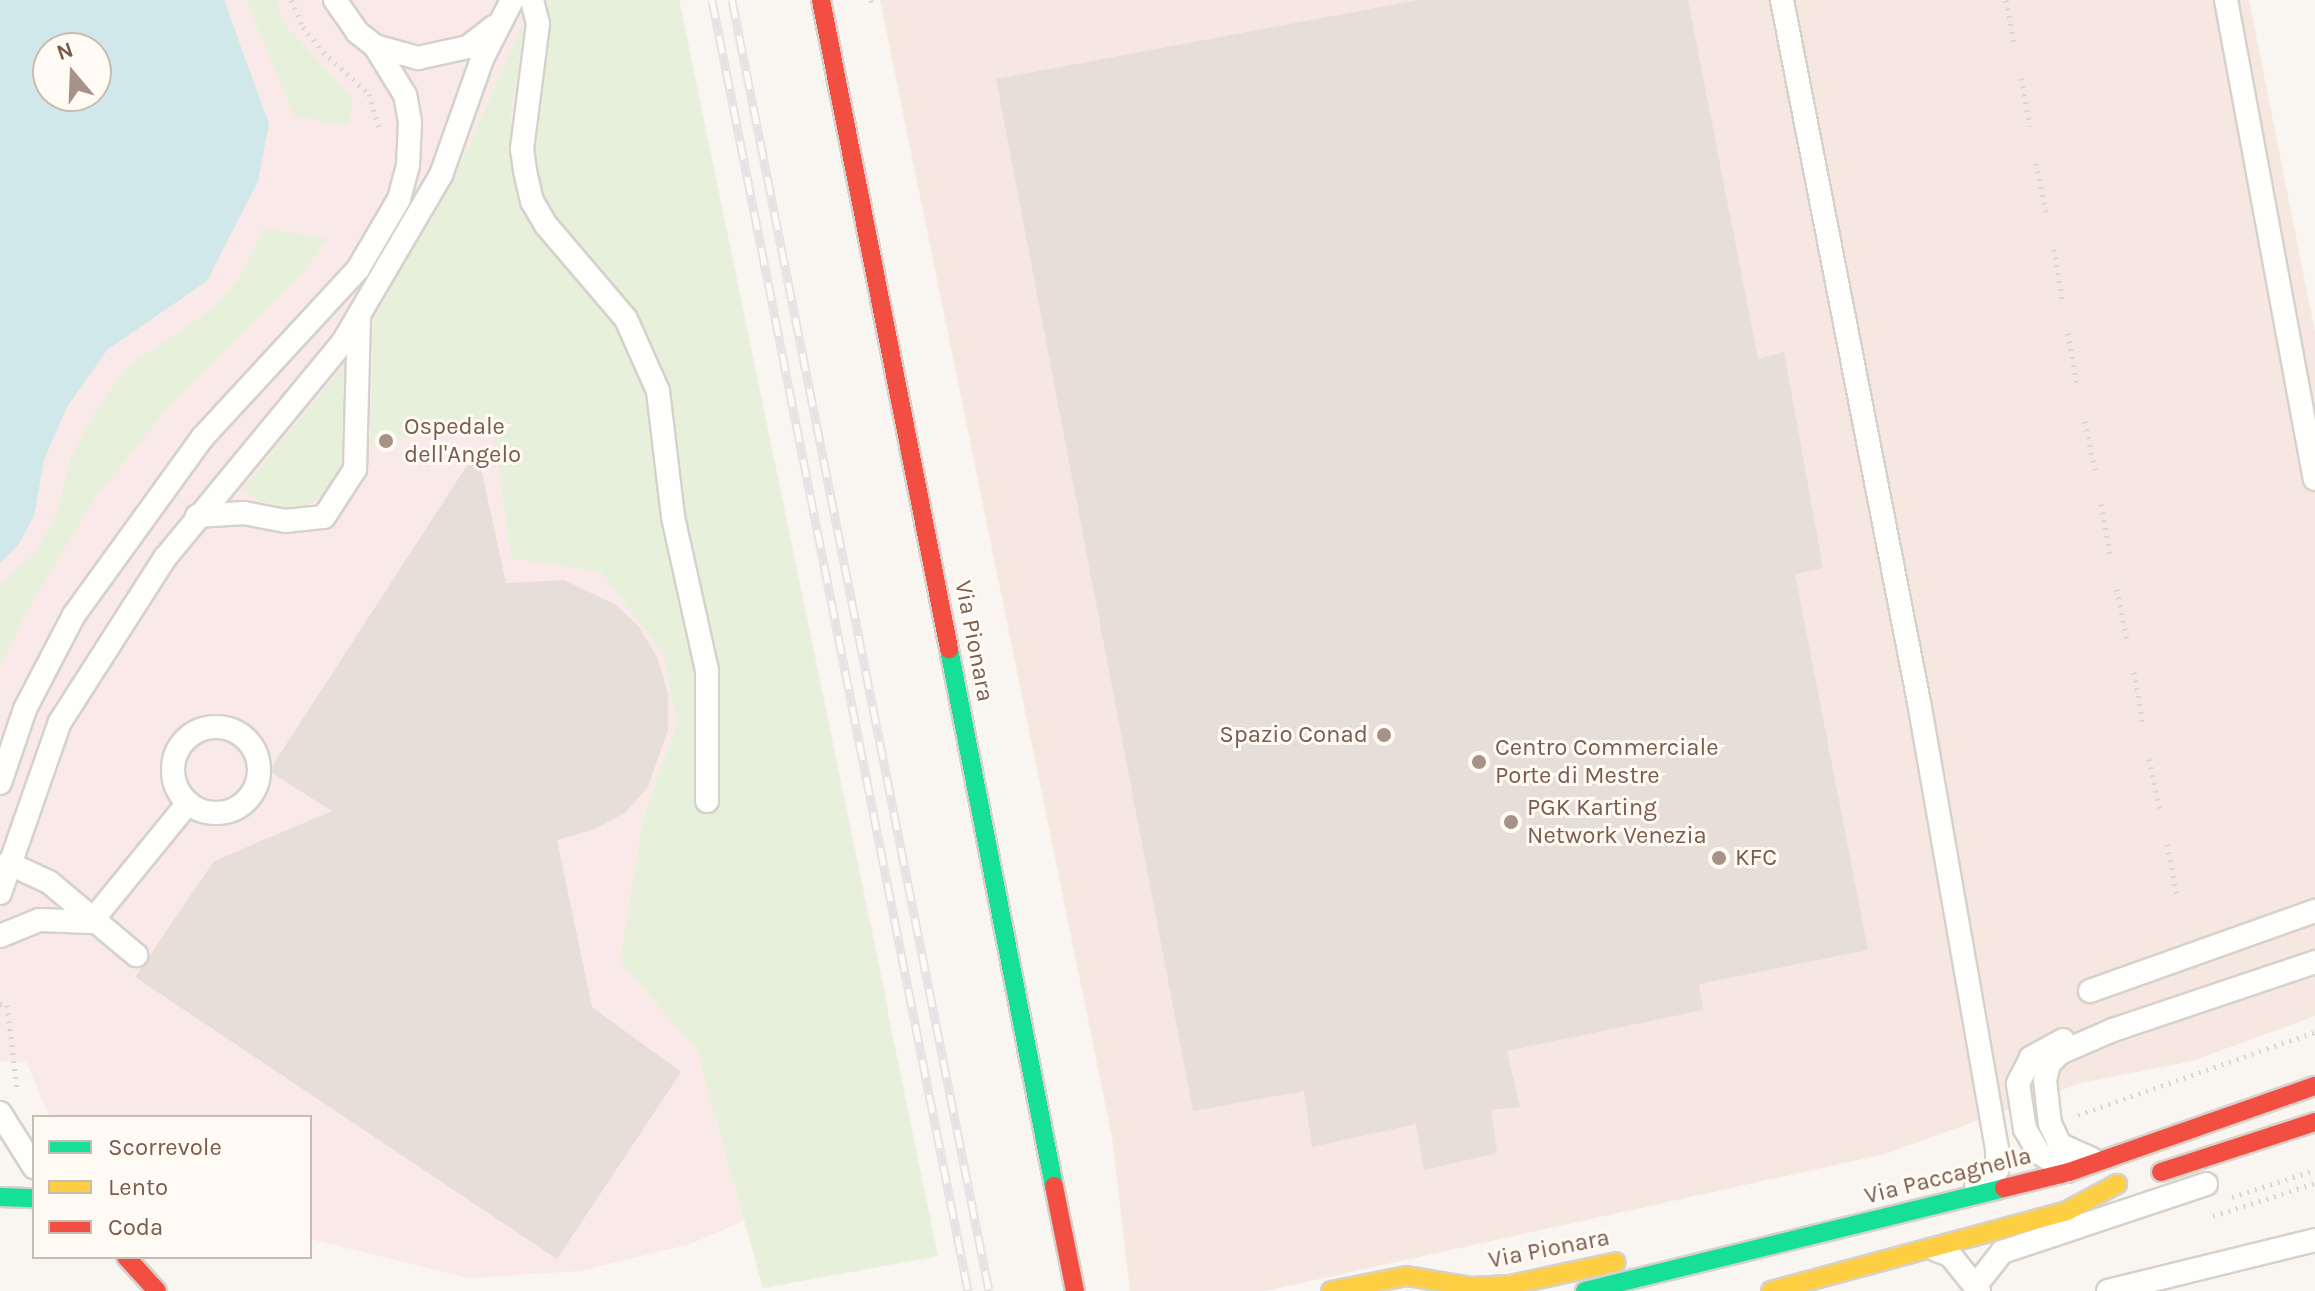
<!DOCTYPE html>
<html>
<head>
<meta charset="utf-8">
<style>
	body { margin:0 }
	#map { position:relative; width:2315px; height:1291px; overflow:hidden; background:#f9f5f0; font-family:Karla,sans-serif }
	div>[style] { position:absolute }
	.commercial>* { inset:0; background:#f6e8e1 }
	.medical>* { inset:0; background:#fae9e9 }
	.green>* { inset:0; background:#e7f0db }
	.water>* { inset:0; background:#d0e8ea }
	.building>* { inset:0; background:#e6ded7 }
	.path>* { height:5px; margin-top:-2.5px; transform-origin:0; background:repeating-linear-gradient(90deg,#dcd5d0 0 2px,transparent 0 8px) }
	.roads { filter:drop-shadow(2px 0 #d7d1cb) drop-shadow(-2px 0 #d7d1cb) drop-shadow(0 2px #d7d1cb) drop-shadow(0 -2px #d7d1cb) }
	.lane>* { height:22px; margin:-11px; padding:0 11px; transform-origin:11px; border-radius:11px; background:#fefefd }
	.lane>.ring { margin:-11px; padding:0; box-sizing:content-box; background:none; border:22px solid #fefefd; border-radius:50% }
	.fast>* { height:18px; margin:-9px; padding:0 9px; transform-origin:9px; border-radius:9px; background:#16e098 }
	.slow>* { height:18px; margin:-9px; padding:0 9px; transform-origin:9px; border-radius:9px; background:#ffcf43 }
	.jam>* { height:18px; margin:-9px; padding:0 9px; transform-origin:9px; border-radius:9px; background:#f24e42 }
	.rail>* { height:9px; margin-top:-4.5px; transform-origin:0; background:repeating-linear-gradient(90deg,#fffaf3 0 18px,#e6e3e7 0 36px); box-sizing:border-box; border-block:2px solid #e6e3e7 }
	.dots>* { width:22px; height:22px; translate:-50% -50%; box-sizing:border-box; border:4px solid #fffaf3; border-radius:50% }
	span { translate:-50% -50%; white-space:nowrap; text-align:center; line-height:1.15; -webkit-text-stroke:6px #fffaf3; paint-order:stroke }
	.poi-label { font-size:24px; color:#7a5c4d }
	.left { translate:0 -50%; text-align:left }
	.right { translate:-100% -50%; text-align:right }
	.street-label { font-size:24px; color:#7a5c4d }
	.legend { position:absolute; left:32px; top:1115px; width:280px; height:144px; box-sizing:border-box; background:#fffaf3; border:2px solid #cabbb1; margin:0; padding:10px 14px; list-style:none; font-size:24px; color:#7a5c4d }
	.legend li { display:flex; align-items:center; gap:16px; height:40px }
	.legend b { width:40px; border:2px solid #cabbb1 }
	.north { position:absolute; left:32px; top:32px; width:80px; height:80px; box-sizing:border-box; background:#fffaf3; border:2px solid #cabbb1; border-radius:50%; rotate:341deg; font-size:22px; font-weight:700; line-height:32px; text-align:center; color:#7a5c4d }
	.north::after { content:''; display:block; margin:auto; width:28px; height:36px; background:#a69286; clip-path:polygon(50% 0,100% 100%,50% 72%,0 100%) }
</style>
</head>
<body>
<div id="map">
	<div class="commercial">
		<div style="clip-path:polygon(880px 0,2249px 0,2315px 332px,2315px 1016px,2192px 1061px,2081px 1083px,1885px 1154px,1265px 1291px,1130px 1291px,1112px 1137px)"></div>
	</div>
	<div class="medical">
		<div style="clip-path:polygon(evenodd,0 0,679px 0,888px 1007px,888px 1060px,801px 1196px,690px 1244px,580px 1271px,468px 1278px,310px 1239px,310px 1117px,50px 1117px,26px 1062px,0 1061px,0 0,48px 48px,96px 48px,96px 96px,48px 96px,48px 48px)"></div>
	</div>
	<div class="green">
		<div style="clip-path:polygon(246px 0,277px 0,284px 24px,353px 98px,348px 126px,294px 116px)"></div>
		<div style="clip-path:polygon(544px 0,679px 0,938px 1256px,763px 1288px,697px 1050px,620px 961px,643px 819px,677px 723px,663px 653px,601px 572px,511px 558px,492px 420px,370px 446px,374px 320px,470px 145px,521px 26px,525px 32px,510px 113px,521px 201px,537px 236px,622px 333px,648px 391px,694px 650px,694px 806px,707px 812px,718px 807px,714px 661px,683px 526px,663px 381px,543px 204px,528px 151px,548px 17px)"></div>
		<div style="clip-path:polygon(263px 228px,327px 239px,302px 274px,163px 414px,94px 499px,27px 611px,0 668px,0 585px,34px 554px,54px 520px,71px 457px,96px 411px,126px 368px,209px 311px,239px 279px)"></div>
		<div style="clip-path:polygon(350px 358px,343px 456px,330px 488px,306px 507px,292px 510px,259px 501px,243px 489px)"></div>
	</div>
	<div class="water">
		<div style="clip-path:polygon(evenodd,0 0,224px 0,269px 124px,258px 181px,207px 281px,107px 350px,67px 407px,44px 460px,34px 516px,18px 545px,0 563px,0 0,48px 48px,96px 48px,96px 96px,48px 96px,48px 48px)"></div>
	</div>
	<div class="building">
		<div style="clip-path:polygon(1418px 0,1688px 0,1758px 359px,1784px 352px,1823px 568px,1795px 574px,1868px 950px,1699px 984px,1703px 1010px,1507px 1051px,1520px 1107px,1491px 1110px,1497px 1153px,1424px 1170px,1416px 1124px,1312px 1147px,1304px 1091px,1193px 1111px,996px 79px)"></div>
		<div style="clip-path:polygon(477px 450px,506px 583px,564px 580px,616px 605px,639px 627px,657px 657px,668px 693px,668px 730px,648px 787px,626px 812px,595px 829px,557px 840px,592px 1007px,681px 1072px,557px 1259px,135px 977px,214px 861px,332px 811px,269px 771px)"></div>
	</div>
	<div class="path">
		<div style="left:291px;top:0;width:30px;rotate:66deg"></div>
		<div style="left:303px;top:27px;width:32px;rotate:51deg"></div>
		<div style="left:323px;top:52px;width:62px;rotate:42.4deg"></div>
		<div style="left:369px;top:94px;width:35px;rotate:74deg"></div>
		<div style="left:871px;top:0;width:5px;rotate:79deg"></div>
		<div style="left:2006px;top:0;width:45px;rotate:79.7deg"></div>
		<div style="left:2021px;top:78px;width:49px;rotate:79.4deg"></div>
		<div style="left:2036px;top:163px;width:50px;rotate:78.5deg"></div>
		<div style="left:2054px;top:249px;width:51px;rotate:80.9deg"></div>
		<div style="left:2068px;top:333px;width:52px;rotate:80deg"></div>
		<div style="left:2085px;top:421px;width:50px;rotate:78.5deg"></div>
		<div style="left:2101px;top:504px;width:50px;rotate:79.6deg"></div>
		<div style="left:2117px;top:589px;width:53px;rotate:79.1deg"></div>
		<div style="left:2134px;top:672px;width:54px;rotate:80.4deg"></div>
		<div style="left:2149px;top:759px;width:52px;rotate:77.8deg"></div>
		<div style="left:2167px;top:844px;width:52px;rotate:78.9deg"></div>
		<div style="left:0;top:1004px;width:7px;rotate:8deg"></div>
		<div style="left:7px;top:1005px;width:85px;rotate:83.2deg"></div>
		<div style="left:2078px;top:1115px;width:251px;rotate:-19.3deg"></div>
		<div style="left:2232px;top:1197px;width:87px;rotate:-18deg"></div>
		<div style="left:2213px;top:1216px;width:107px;rotate:-17.9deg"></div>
	</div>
	<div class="roads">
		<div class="lane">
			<div style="left:335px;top:0;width:39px;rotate:55deg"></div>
			<div style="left:357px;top:32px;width:23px;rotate:38deg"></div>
			<div style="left:375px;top:46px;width:45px;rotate:15.6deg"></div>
			<div style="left:418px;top:58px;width:51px;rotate:-12.4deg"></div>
			<div style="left:468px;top:47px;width:33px;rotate:-38deg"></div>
			<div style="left:532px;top:0;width:25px;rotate:76deg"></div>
			<div style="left:538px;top:24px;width:126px;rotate:97.3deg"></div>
			<div style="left:522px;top:149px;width:22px;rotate:82deg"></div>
			<div style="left:525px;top:171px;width:31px;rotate:77deg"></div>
			<div style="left:532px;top:201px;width:28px;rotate:60deg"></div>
			<div style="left:546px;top:225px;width:123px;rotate:49.6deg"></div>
			<div style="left:626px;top:319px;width:79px;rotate:66deg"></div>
			<div style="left:658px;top:391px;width:127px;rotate:83.2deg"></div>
			<div style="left:673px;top:517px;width:157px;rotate:77.5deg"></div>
			<div style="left:707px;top:670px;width:131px;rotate:90deg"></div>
			<div style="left:1782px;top:0;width:715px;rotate:78.96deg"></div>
			<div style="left:1919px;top:702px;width:456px;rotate:80.1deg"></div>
			<div style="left:1997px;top:1151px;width:19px;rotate:90deg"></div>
			<div style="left:1997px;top:1170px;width:25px;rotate:148deg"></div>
			<div style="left:2226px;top:0;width:487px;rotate:79.5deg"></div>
			<div style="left:197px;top:516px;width:47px;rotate:-3.7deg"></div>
			<div style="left:244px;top:513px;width:42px;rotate:11deg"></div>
			<div style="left:285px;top:521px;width:39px;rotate:-6deg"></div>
			<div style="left:324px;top:517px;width:57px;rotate:-57.1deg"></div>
			<div style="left:355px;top:469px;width:153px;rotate:-88.5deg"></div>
			<div class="ring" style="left:173px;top:727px;width:64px;height:64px"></div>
			<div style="left:0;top:783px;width:78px;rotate:-71.3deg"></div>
			<div style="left:25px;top:709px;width:106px;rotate:-62.5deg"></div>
			<div style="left:74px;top:615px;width:220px;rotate:-54.1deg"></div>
			<div style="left:203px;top:437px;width:229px;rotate:-47.3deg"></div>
			<div style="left:358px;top:269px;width:81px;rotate:-59.6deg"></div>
			<div style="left:399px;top:199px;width:35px;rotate:-75deg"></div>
			<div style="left:408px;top:165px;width:43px;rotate:-87.3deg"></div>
			<div style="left:410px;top:122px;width:27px;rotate:-100deg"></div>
			<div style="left:405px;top:95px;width:57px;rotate:-121.5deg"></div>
			<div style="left:8px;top:863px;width:45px;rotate:24.9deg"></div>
			<div style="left:49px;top:882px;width:114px;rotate:40deg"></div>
			<div style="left:0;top:893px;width:181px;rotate:-70.7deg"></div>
			<div style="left:60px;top:722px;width:195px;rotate:-57.4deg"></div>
			<div style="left:165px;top:558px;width:280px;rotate:-50.5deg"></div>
			<div style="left:343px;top:342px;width:194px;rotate:-59.6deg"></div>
			<div style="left:441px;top:175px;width:123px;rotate:-70.5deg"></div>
			<div style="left:482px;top:59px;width:66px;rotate:-63deg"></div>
			<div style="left:91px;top:922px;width:154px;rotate:-50.8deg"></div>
			<div style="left:0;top:936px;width:42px;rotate:-22.3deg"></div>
			<div style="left:39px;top:920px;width:52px;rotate:2.2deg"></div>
			<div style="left:2090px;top:991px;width:239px;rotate:-19.6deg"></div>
			<div style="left:2063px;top:1040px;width:37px;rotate:151deg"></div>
			<div style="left:2031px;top:1058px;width:29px;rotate:117deg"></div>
			<div style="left:2018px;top:1084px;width:46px;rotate:81.2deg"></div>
			<div style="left:2025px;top:1129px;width:28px;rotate:60deg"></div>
			<div style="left:2039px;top:1153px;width:34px;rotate:32deg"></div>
			<div style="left:0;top:1113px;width:64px;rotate:57.8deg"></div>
			<div style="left:2092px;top:1159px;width:35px;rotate:-156deg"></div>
			<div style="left:2060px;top:1145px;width:23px;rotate:-115deg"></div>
			<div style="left:2050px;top:1124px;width:44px;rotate:-96.5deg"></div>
			<div style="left:2045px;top:1080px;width:16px;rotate:-76deg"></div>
			<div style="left:2049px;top:1064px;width:16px;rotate:-45deg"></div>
			<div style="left:2060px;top:1053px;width:58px;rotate:-23.5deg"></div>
			<div style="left:2113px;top:1030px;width:213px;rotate:-18.6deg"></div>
			<div style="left:1936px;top:1250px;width:15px;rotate:20deg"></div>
			<div style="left:1950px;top:1255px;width:46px;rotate:51.1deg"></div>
			<div style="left:1977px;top:1284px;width:41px;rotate:-52deg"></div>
			<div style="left:2002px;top:1252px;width:215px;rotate:-18.4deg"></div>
			<div style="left:2108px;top:1291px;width:213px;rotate:-13.8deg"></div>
		</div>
		<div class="fast">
			<div style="left:949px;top:649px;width:547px;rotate:78.94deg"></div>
			<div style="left:0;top:1197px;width:34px;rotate:2deg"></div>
			<div style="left:1585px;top:1291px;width:431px;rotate:-13.8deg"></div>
		</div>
		<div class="slow">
			<div style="left:1331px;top:1291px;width:77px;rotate:-11.2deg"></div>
			<div style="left:1407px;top:1276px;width:66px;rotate:9.6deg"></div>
			<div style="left:1472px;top:1287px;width:38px;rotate:-3deg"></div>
			<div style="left:1510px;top:1285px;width:108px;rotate:-12.2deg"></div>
			<div style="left:1771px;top:1291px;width:307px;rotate:-15.1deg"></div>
			<div style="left:2067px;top:1211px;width:57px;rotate:-28.4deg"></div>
		</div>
		<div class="jam">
			<div style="left:821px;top:0;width:662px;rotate:78.84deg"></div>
			<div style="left:2161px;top:1172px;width:162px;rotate:-18deg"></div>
			<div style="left:1054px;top:1186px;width:107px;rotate:78.7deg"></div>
			<div style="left:2004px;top:1188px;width:67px;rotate:-13.8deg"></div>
			<div style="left:2069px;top:1172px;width:261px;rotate:-19.3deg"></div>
			<div style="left:126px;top:1257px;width:46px;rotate:47.6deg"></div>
		</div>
	</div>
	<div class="rail">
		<div style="left:712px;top:0;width:1316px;rotate:78.78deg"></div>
		<div style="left:732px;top:0;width:1316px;rotate:78.74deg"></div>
	</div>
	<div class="dots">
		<div style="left:386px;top:441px;background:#a69286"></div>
		<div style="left:1384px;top:735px;background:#a69286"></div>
		<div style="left:1479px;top:762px;background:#a69286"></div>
		<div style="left:1511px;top:822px;background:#a69286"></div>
		<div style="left:1719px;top:858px;background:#a69286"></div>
	</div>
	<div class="poi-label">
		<span class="left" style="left:404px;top:441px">Ospedale<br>dell'Angelo</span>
		<span class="right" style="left:1368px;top:735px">Spazio Conad</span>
		<span class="left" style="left:1495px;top:762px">Centro Commerciale<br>Porte di Mestre</span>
		<span class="left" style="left:1527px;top:822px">PGK Karting<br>Network Venezia</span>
		<span class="left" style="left:1735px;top:858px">KFC</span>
	</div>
	<div class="street-label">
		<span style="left:974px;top:641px;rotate:79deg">Via Pionara</span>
		<span style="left:1948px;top:1176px;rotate:-14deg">Via Paccagnella</span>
		<span style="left:1549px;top:1249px;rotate:-11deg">Via Pionara</span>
	</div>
	<ul class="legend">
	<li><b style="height:10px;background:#16e098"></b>Scorrevole</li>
	<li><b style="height:10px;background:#ffcf43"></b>Lento</li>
	<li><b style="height:10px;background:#f24e42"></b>Coda</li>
	</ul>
	<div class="north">N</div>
</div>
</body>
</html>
